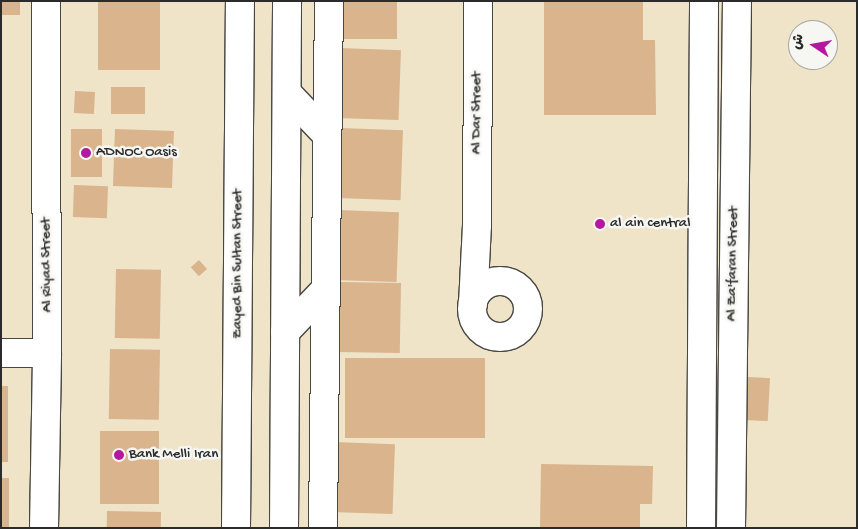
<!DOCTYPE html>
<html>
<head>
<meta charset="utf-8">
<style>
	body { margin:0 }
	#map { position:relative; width:858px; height:529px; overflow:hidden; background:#efe3c8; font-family:"Gochi Hand","Playpen Sans Arabic",sans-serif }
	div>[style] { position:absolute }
	.building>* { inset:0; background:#d9b48c; transform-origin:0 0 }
	.roads { filter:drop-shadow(1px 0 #484743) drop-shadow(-1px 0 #484743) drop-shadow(0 1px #484743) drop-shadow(0 -1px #484743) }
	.minor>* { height:28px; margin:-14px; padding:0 14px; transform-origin:14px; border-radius:14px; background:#fff }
	.minor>.ring { margin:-14px; padding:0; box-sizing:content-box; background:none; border:28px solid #fff; border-radius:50% }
	.highway>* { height:28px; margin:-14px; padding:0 14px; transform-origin:14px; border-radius:14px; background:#fff }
	.dots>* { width:14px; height:14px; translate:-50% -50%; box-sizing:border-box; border:2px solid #f6f6f2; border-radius:50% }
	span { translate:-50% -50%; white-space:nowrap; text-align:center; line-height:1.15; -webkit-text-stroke:5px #f6f6f2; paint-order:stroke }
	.street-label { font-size:15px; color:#2b2b2b }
	.poi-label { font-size:15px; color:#2b2b2b }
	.left { translate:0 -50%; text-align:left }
	.frame { position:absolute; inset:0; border:2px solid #2b2b2b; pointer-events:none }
	.north { position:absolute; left:788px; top:20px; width:50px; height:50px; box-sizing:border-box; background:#f6f6f2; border:1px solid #a5a5a2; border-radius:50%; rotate:282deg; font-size:14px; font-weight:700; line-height:20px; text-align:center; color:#2b2b2b }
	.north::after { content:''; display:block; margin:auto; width:18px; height:22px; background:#b5179e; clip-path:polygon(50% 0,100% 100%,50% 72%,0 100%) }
</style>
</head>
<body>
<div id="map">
	<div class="building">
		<div style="left:1px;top:1px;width:19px;height:14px"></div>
		<div style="left:98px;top:1px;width:62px;height:69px"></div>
		<div style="left:335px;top:1px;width:62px;height:38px"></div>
		<div style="clip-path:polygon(544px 1px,643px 1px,643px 40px,655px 40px,656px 115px,544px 115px)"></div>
		<div style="left:339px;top:48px;width:62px;height:70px;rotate:2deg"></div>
		<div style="left:111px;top:87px;width:34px;height:27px"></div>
		<div style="left:75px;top:91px;width:20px;height:22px;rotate:3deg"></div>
		<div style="left:340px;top:128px;width:63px;height:70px;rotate:2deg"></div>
		<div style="left:71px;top:129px;width:31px;height:48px"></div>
		<div style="left:115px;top:129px;width:59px;height:57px;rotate:2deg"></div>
		<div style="left:74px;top:185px;width:34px;height:32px;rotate:2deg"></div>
		<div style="left:337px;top:210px;width:62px;height:70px;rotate:2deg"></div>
		<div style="left:199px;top:260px;width:12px;height:11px;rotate:48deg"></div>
		<div style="left:116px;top:269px;width:45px;height:69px;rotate:1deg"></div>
		<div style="left:339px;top:282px;width:62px;height:70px;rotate:1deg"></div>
		<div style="left:110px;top:349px;width:50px;height:70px;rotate:1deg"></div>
		<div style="left:485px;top:358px;width:80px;height:140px;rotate:90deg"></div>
		<div style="left:748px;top:377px;width:22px;height:43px;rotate:3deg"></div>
		<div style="left:1px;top:386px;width:7px;height:76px"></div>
		<div style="left:100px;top:431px;width:59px;height:73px"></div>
		<div style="left:333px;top:442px;width:62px;height:70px;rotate:2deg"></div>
		<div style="clip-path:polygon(541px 464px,653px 466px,652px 504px,640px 504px,640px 528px,540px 528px)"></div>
		<div style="left:1px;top:478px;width:8px;height:50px"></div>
		<div style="left:107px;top:511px;width:54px;height:17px;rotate:1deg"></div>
	</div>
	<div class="roads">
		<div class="minor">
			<div class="ring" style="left:472px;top:281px;width:28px;height:28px"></div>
			<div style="left:473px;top:304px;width:79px;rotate:-87.1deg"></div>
			<div style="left:477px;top:225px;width:224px;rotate:-89.7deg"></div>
			<div style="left:1px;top:353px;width:46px"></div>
			<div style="left:44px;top:528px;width:175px;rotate:-89deg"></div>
			<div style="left:47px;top:353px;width:352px;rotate:-90.2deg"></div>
			<div style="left:323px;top:528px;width:527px;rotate:-89.35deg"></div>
			<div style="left:701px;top:528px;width:527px;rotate:-89.67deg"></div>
			<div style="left:731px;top:528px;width:527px;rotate:-89.35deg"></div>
		</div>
		<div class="highway">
			<div style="left:287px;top:93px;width:58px;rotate:46.4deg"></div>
			<div style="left:285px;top:332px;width:59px;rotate:-46.4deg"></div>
			<div style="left:236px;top:528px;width:527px;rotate:-89.57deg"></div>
			<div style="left:284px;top:528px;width:527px;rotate:-89.67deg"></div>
		</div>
	</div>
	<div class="dots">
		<div style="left:86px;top:153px;background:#b5179e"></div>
		<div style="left:600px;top:224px;background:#b5179e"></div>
		<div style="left:119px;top:455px;background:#b5179e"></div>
	</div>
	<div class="street-label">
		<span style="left:477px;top:113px;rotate:-90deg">Al Dar Street</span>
		<span style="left:238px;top:264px;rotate:-90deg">Zayed Bin Sultan Street</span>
		<span style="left:733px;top:264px;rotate:-89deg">Al Za'faran Street</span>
		<span style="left:47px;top:265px;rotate:-91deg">Al Riyad Street</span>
	</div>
	<div class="poi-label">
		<span class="left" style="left:96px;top:153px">ADNOC Oasis</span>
		<span class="left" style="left:610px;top:224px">al ain central</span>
		<span class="left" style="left:129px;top:455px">Bank Melli Iran</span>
	</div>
	<div class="frame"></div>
	<div class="north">ش</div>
</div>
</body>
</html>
